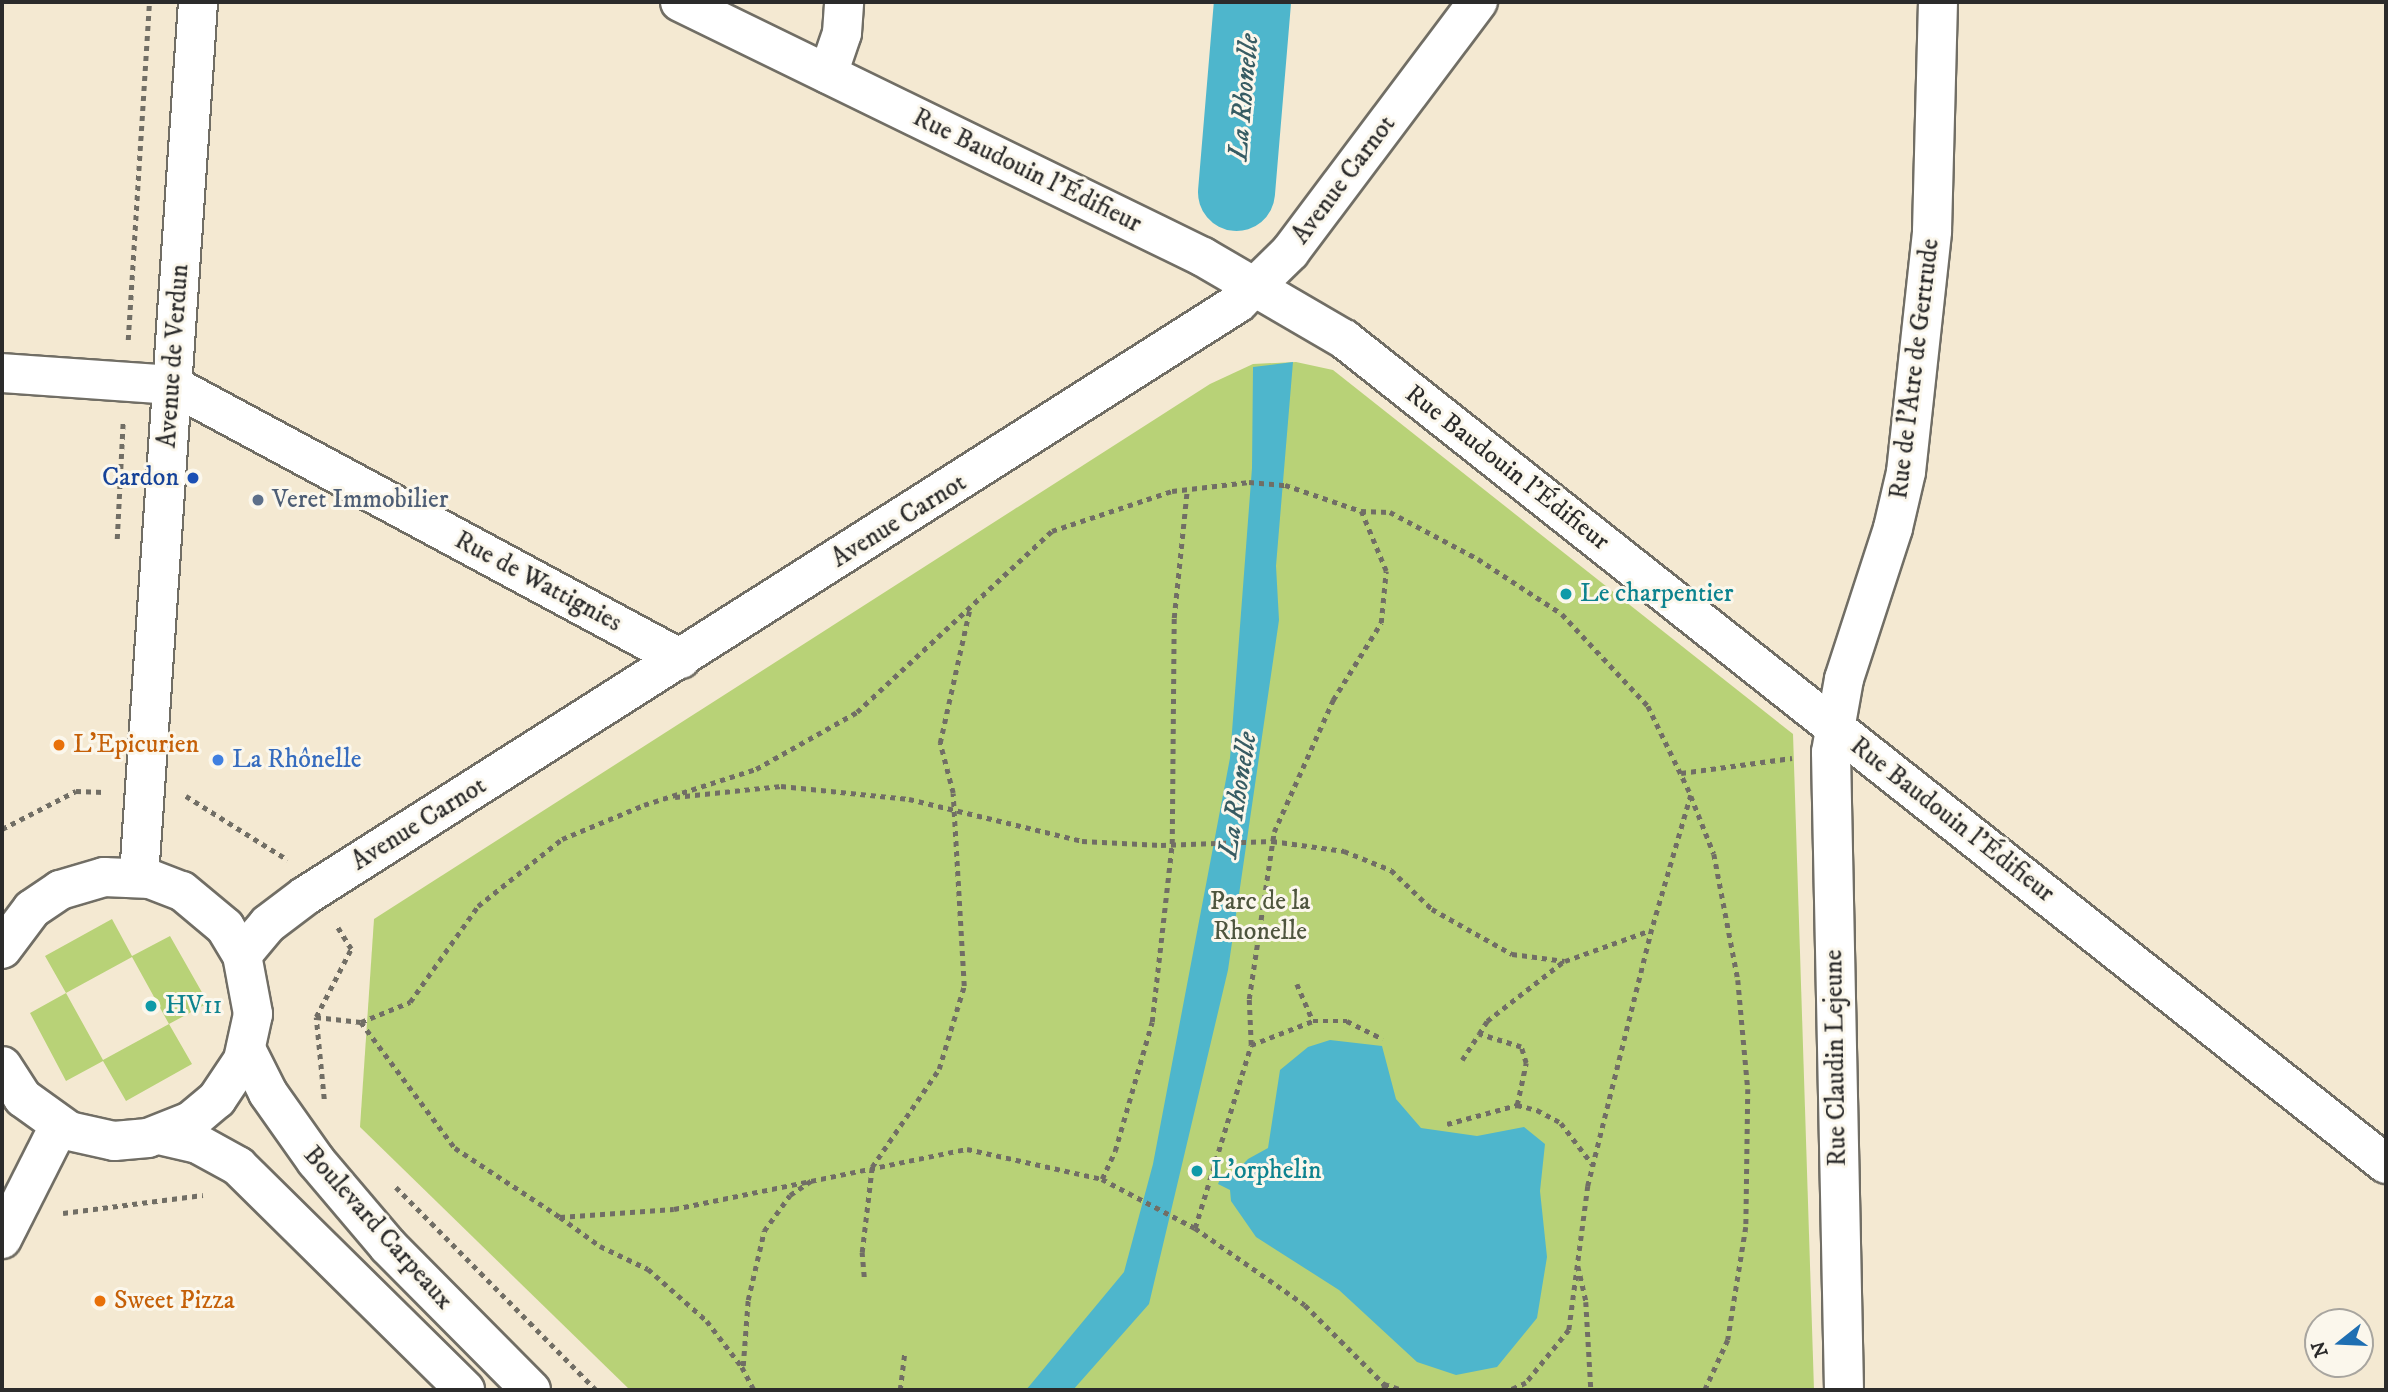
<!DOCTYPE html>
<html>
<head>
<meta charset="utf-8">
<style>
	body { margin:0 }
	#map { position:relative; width:2388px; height:1392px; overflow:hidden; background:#f4e9d2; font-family:"IM FELL DW Pica",serif }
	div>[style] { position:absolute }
	.green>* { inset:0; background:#b8d277 }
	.water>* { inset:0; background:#4eb6cc }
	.river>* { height:77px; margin:-38.5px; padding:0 38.5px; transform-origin:38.5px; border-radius:38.5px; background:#4eb6cc }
	.path>* { height:4.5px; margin-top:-2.25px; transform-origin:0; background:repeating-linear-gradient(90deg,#716e65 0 5px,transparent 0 10px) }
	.roads { filter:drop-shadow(2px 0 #716e65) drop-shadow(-2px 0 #716e65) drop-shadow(0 2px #716e65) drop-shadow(0 -2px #716e65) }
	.street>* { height:38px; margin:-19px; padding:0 19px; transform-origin:19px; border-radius:19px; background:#fff }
	.secondary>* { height:38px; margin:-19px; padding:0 19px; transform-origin:19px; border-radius:19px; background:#fff }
	.dots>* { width:19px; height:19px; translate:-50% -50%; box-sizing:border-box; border:4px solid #fbf7ec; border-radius:50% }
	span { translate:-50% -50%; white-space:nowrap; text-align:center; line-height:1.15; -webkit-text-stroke:6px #fbf7ec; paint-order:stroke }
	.street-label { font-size:26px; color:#2b2b2b }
	.transit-label { font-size:26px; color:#164399 }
	.right { translate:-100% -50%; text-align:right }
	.service-label { font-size:26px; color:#4e5e75 }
	.left { translate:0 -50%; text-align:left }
	.culture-label { font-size:26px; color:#0d838f }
	.food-label { font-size:26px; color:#c56008 }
	.shop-label { font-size:26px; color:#366cbe }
	.park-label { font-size:26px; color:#4e553e }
	.water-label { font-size:28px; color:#375c63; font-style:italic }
	.frame { position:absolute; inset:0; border:4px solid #2b2b2b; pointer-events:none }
	.north { position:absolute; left:2304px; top:1308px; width:70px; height:70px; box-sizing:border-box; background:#fbf7ec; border:2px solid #a8a59f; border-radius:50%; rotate:252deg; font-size:19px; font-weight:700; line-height:28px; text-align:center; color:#2b2b2b }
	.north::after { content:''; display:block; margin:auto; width:24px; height:32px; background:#1f6fb2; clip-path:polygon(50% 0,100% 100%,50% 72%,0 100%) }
</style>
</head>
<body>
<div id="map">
	<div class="green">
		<div style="clip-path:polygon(1296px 362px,1333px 370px,1793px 734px,1814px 1390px,630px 1390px,360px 1127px,374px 919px,1210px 384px,1253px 364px)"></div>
		<div style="clip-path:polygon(evenodd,112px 919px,132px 956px,170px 936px,208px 1003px,169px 1024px,192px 1064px,126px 1101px,103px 1061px,66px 1081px,30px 1013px,66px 993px,45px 956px,112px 919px,132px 957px,169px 1024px,103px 1060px,66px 993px,132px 957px)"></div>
	</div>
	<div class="water">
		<div style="clip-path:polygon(1293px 362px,1276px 566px,1279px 620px,1228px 970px,1149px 1304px,1073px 1390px,1026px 1390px,1124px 1272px,1153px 1164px,1230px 758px,1252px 468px,1253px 367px)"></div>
		<div style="clip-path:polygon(1330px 1040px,1382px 1046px,1396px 1099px,1421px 1128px,1477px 1136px,1524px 1127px,1545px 1144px,1540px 1191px,1547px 1257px,1537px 1318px,1497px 1367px,1456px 1375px,1417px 1362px,1339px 1290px,1256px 1237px,1231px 1201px,1230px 1190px,1218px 1184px,1221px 1177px,1229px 1179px,1248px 1159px,1268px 1148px,1280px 1070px,1308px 1047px)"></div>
	</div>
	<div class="river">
		<div style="left:1236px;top:192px;width:191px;rotate:-85.2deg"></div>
	</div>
	<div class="path">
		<div style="left:128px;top:340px;width:339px;rotate:-86.4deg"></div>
		<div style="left:117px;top:539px;width:117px;rotate:-87.1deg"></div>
		<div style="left:1681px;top:773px;width:112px;rotate:-7.7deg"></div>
		<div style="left:186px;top:796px;width:120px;rotate:32.1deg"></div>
		<div style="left:1691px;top:796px;width:62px;rotate:68.4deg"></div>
		<div style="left:1714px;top:854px;width:128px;rotate:79.2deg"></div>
		<div style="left:1738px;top:980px;width:109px;rotate:84.8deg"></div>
		<div style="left:1748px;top:1089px;width:138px;rotate:90.8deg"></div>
		<div style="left:1746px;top:1227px;width:114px;rotate:99.1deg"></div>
		<div style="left:1728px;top:1340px;width:55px;rotate:114.7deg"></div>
		<div style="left:675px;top:797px;width:107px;rotate:-5.9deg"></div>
		<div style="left:781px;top:786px;width:129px;rotate:5.8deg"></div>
		<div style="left:909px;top:799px;width:178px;rotate:13.6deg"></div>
		<div style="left:1082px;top:841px;width:79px;rotate:2.9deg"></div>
		<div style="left:1161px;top:845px;width:111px;rotate:-2.1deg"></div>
		<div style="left:1272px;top:841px;width:73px;rotate:7.9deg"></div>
		<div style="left:1344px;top:851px;width:51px;rotate:22deg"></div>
		<div style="left:1391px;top:870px;width:57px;rotate:43.6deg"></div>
		<div style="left:1432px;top:909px;width:92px;rotate:29.4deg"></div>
		<div style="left:1512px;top:954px;width:53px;rotate:7.5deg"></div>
		<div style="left:1565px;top:961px;width:91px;rotate:-19.8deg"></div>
		<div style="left:2px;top:829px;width:83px;rotate:-27.2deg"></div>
		<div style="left:76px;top:791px;width:28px;rotate:2deg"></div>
		<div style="left:1297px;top:984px;width:40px;rotate:66.6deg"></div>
		<div style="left:316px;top:1017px;width:45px;rotate:6.3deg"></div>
		<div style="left:361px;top:1022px;width:157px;rotate:53.3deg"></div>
		<div style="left:455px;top:1148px;width:126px;rotate:33.3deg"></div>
		<div style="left:560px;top:1217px;width:114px;rotate:-4deg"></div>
		<div style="left:674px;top:1209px;width:299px;rotate:-11.6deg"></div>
		<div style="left:967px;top:1149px;width:138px;rotate:12.5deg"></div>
		<div style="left:1102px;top:1179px;width:105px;rotate:27.8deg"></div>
		<div style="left:1195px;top:1228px;width:134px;rotate:35deg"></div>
		<div style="left:1305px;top:1305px;width:112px;rotate:45deg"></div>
		<div style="left:1384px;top:1384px;width:20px;rotate:18deg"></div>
		<div style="left:361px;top:1022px;width:53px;rotate:-22.2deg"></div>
		<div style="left:410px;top:1002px;width:118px;rotate:-54.7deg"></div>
		<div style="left:478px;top:906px;width:107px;rotate:-38.6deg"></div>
		<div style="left:562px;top:839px;width:89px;rotate:-22.5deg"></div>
		<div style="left:644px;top:805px;width:118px;rotate:-17.8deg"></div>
		<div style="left:756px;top:769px;width:116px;rotate:-29.4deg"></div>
		<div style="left:857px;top:712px;width:266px;rotate:-42.9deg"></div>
		<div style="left:1052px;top:531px;width:126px;rotate:-18.4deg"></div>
		<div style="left:1172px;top:491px;width:78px;rotate:-6.7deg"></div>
		<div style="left:1249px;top:482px;width:36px;rotate:5deg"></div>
		<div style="left:1285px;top:485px;width:80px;rotate:18.9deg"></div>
		<div style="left:1251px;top:1045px;width:66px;rotate:-21.2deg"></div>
		<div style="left:1313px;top:1021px;width:34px"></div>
		<div style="left:1347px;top:1021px;width:40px;rotate:26.6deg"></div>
		<div style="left:1462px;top:1060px;width:31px;rotate:-57deg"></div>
		<div style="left:324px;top:1099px;width:82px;rotate:-95.6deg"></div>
		<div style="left:316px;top:1017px;width:76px;rotate:-62.8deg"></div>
		<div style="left:351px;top:949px;width:28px;rotate:-122deg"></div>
		<div style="left:1517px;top:1105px;width:43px;rotate:-77.9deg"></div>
		<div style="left:1526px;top:1063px;width:17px;rotate:-107deg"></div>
		<div style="left:1521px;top:1047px;width:44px;rotate:-162.8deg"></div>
		<div style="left:1479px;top:1034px;width:15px;rotate:-58deg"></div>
		<div style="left:1487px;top:1021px;width:98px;rotate:-37.9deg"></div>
		<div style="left:1447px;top:1124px;width:73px;rotate:-15.2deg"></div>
		<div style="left:1517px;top:1105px;width:21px;rotate:14deg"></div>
		<div style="left:1537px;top:1110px;width:27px;rotate:28deg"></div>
		<div style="left:1561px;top:1123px;width:53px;rotate:52.7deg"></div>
		<div style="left:1102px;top:1179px;width:31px;rotate:-65deg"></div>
		<div style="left:1115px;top:1151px;width:134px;rotate:-74deg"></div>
		<div style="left:1152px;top:1022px;width:179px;rotate:-83.6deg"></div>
		<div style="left:1172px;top:844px;width:226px;rotate:-89.5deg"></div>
		<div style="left:1174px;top:618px;width:129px;rotate:-84.2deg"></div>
		<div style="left:396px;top:1187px;width:285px;rotate:45.4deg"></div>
		<div style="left:63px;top:1213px;width:141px;rotate:-7.3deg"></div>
		<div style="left:560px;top:1217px;width:49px;rotate:35.9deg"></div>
		<div style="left:600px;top:1246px;width:53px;rotate:25.6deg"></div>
		<div style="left:648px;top:1269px;width:79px;rotate:41.4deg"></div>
		<div style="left:707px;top:1321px;width:58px;rotate:52.7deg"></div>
		<div style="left:742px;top:1367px;width:26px;rotate:62deg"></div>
		<div style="left:1195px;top:1228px;width:191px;rotate:-73deg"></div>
		<div style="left:1251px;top:1045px;width:46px;rotate:-92.5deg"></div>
		<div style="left:1249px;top:999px;width:169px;rotate:-81.5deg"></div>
		<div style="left:1274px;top:832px;width:145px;rotate:-65.9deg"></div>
		<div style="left:1333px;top:700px;width:91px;rotate:-58.1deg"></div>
		<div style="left:1381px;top:623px;width:52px;rotate:-84.5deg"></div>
		<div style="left:1386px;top:571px;width:65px;rotate:-112.6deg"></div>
		<div style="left:1361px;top:511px;width:29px;rotate:2deg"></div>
		<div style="left:1390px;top:512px;width:100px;rotate:28.1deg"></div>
		<div style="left:1478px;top:559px;width:100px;rotate:33.2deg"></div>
		<div style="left:1562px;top:614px;width:126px;rotate:46.9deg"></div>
		<div style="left:1648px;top:706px;width:99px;rotate:64.2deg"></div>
		<div style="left:1691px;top:795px;width:140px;rotate:106.2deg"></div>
		<div style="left:1652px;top:929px;width:265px;rotate:104deg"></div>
		<div style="left:1588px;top:1186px;width:145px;rotate:97.5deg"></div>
		<div style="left:1569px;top:1330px;width:68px;rotate:129.1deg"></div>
		<div style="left:1526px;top:1383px;width:17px;rotate:156deg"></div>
		<div style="left:1578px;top:1266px;width:37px;rotate:77deg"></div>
		<div style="left:1586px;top:1302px;width:88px;rotate:86.7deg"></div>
		<div style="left:864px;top:1277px;width:25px;rotate:-95deg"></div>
		<div style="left:862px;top:1252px;width:86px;rotate:-83.3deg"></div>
		<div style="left:872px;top:1167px;width:119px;rotate:-55.6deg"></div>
		<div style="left:939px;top:1069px;width:87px;rotate:-73.2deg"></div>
		<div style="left:964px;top:986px;width:193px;rotate:-93.3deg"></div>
		<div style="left:953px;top:793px;width:52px;rotate:-104.6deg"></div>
		<div style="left:940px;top:743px;width:138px;rotate:-77.5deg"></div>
		<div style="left:743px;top:1366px;width:66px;rotate:-85.7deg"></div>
		<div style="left:748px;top:1300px;width:71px;rotate:-76.9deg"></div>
		<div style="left:764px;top:1231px;width:44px;rotate:-54.2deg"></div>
		<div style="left:790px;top:1195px;width:27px;rotate:-34deg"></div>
		<div style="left:900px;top:1390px;width:38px;rotate:-83deg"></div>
		<div style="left:1384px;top:1390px;width:6px;rotate:-90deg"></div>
		<div style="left:1384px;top:1384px;width:6px;rotate:72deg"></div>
	</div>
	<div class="roads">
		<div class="street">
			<div style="left:680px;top:2px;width:582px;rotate:25.99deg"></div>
			<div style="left:1203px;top:257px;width:163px;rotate:30.2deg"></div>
			<div style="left:1344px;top:339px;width:1329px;rotate:38.37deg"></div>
			<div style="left:828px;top:74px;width:43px;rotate:-71.1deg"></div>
			<div style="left:842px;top:33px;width:31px;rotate:-86deg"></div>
			<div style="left:2px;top:373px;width:170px;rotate:4deg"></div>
			<div style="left:172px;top:385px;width:578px;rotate:28.29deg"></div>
			<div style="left:242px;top:955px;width:40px;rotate:-50deg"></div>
			<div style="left:268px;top:924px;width:46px;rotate:-37.1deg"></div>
			<div style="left:305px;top:896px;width:1106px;rotate:-32.44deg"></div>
			<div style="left:1238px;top:303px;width:73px;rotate:-44.4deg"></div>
			<div style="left:1290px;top:252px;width:313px;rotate:-53.1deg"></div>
			<div style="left:2px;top:1239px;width:127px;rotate:-63.2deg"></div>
			<div style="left:1844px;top:1390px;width:638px;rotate:-91.17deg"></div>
			<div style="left:1831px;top:752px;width:74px;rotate:-79.9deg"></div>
			<div style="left:1844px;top:679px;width:159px;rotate:-72deg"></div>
			<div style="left:1893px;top:528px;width:57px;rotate:-76.9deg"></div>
			<div style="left:1906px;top:472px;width:242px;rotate:-83.8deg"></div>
			<div style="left:1932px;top:231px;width:229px;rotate:-88.5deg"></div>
		</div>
		<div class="secondary">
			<div style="left:139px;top:877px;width:877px;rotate:-86.14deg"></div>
			<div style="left:2px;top:949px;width:50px;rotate:-53.1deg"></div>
			<div style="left:32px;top:909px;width:34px;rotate:-34deg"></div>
			<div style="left:60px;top:890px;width:46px;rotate:-16.5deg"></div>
			<div style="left:104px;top:877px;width:46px;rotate:2.5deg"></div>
			<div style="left:150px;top:879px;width:34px;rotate:21deg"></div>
			<div style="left:182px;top:891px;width:56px;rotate:39.9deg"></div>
			<div style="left:225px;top:927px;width:33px;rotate:59deg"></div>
			<div style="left:242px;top:955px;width:60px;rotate:79.4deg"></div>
			<div style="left:253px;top:1014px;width:47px;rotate:102.3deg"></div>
			<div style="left:243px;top:1060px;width:47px;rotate:123.7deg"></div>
			<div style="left:217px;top:1099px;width:34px;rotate:140deg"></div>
			<div style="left:191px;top:1121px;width:46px;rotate:158.4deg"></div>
			<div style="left:148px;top:1138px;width:34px;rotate:175deg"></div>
			<div style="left:114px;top:1141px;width:46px;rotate:-167.5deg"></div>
			<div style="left:69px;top:1131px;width:57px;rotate:-144.3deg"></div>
			<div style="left:23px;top:1098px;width:38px;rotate:-123deg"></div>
			<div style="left:246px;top:1049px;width:49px;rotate:63.4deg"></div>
			<div style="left:268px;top:1093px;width:83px;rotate:54.8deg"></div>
			<div style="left:316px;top:1161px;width:111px;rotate:49.7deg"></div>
			<div style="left:388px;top:1246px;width:203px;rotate:45.2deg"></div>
			<div style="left:159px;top:1135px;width:40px;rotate:13deg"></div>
			<div style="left:198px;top:1144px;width:46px;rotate:28.8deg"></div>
			<div style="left:238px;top:1166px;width:319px;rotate:44.6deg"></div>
		</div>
	</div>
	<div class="dots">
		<div style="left:193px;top:478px;background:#1a4fb4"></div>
		<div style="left:258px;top:500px;background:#5c6f8a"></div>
		<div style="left:1566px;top:594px;background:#0f9aa8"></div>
		<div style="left:59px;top:745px;background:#e8710a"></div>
		<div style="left:218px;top:760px;background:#3f7fe0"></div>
		<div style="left:151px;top:1006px;background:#0f9aa8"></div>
		<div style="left:1197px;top:1171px;background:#0f9aa8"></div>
		<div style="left:100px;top:1301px;background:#e8710a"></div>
	</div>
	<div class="street-label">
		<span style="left:1027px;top:171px;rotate:26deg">Rue Baudouin l'Édifieur</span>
		<span style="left:1344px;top:180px;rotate:-53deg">Avenue Carnot</span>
		<span style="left:174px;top:356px;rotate:-86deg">Avenue de Verdun</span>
		<span style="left:1915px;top:369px;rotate:-83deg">Rue de l'Atre de Gertrude</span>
		<span style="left:1507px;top:468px;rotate:38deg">Rue Baudouin l'Édifieur</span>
		<span style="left:899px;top:521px;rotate:-32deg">Avenue Carnot</span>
		<span style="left:538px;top:582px;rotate:28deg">Rue de Wattignies</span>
		<span style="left:1952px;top:820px;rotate:38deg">Rue Baudouin l'Édifieur</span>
		<span style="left:419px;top:824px;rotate:-32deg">Avenue Carnot</span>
		<span style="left:1836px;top:1058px;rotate:-91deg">Rue Claudin Lejeune</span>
		<span style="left:378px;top:1228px;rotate:48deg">Boulevard Carpeaux</span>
	</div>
	<div class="transit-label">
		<span class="right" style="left:179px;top:478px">Cardon</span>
	</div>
	<div class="service-label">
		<span class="left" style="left:272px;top:500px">Veret Immobilier</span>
	</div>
	<div class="culture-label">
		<span class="left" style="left:1580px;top:594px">Le charpentier</span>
		<span class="left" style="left:165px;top:1006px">HV11</span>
		<span class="left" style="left:1211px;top:1171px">L'orphelin</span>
	</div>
	<div class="food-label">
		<span class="left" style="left:73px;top:745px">L'Epicurien</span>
		<span class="left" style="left:114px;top:1301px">Sweet Pizza</span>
	</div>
	<div class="shop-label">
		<span class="left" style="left:232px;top:760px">La Rhônelle</span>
	</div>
	<div class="park-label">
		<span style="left:1260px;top:917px">Parc de la<br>Rhonelle</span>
	</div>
	<div class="water-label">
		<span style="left:1244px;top:97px;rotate:-85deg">La Rhonelle</span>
		<span style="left:1238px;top:795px;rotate:-81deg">La Rhonelle</span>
	</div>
	<div class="frame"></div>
	<div class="north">N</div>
</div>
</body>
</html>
